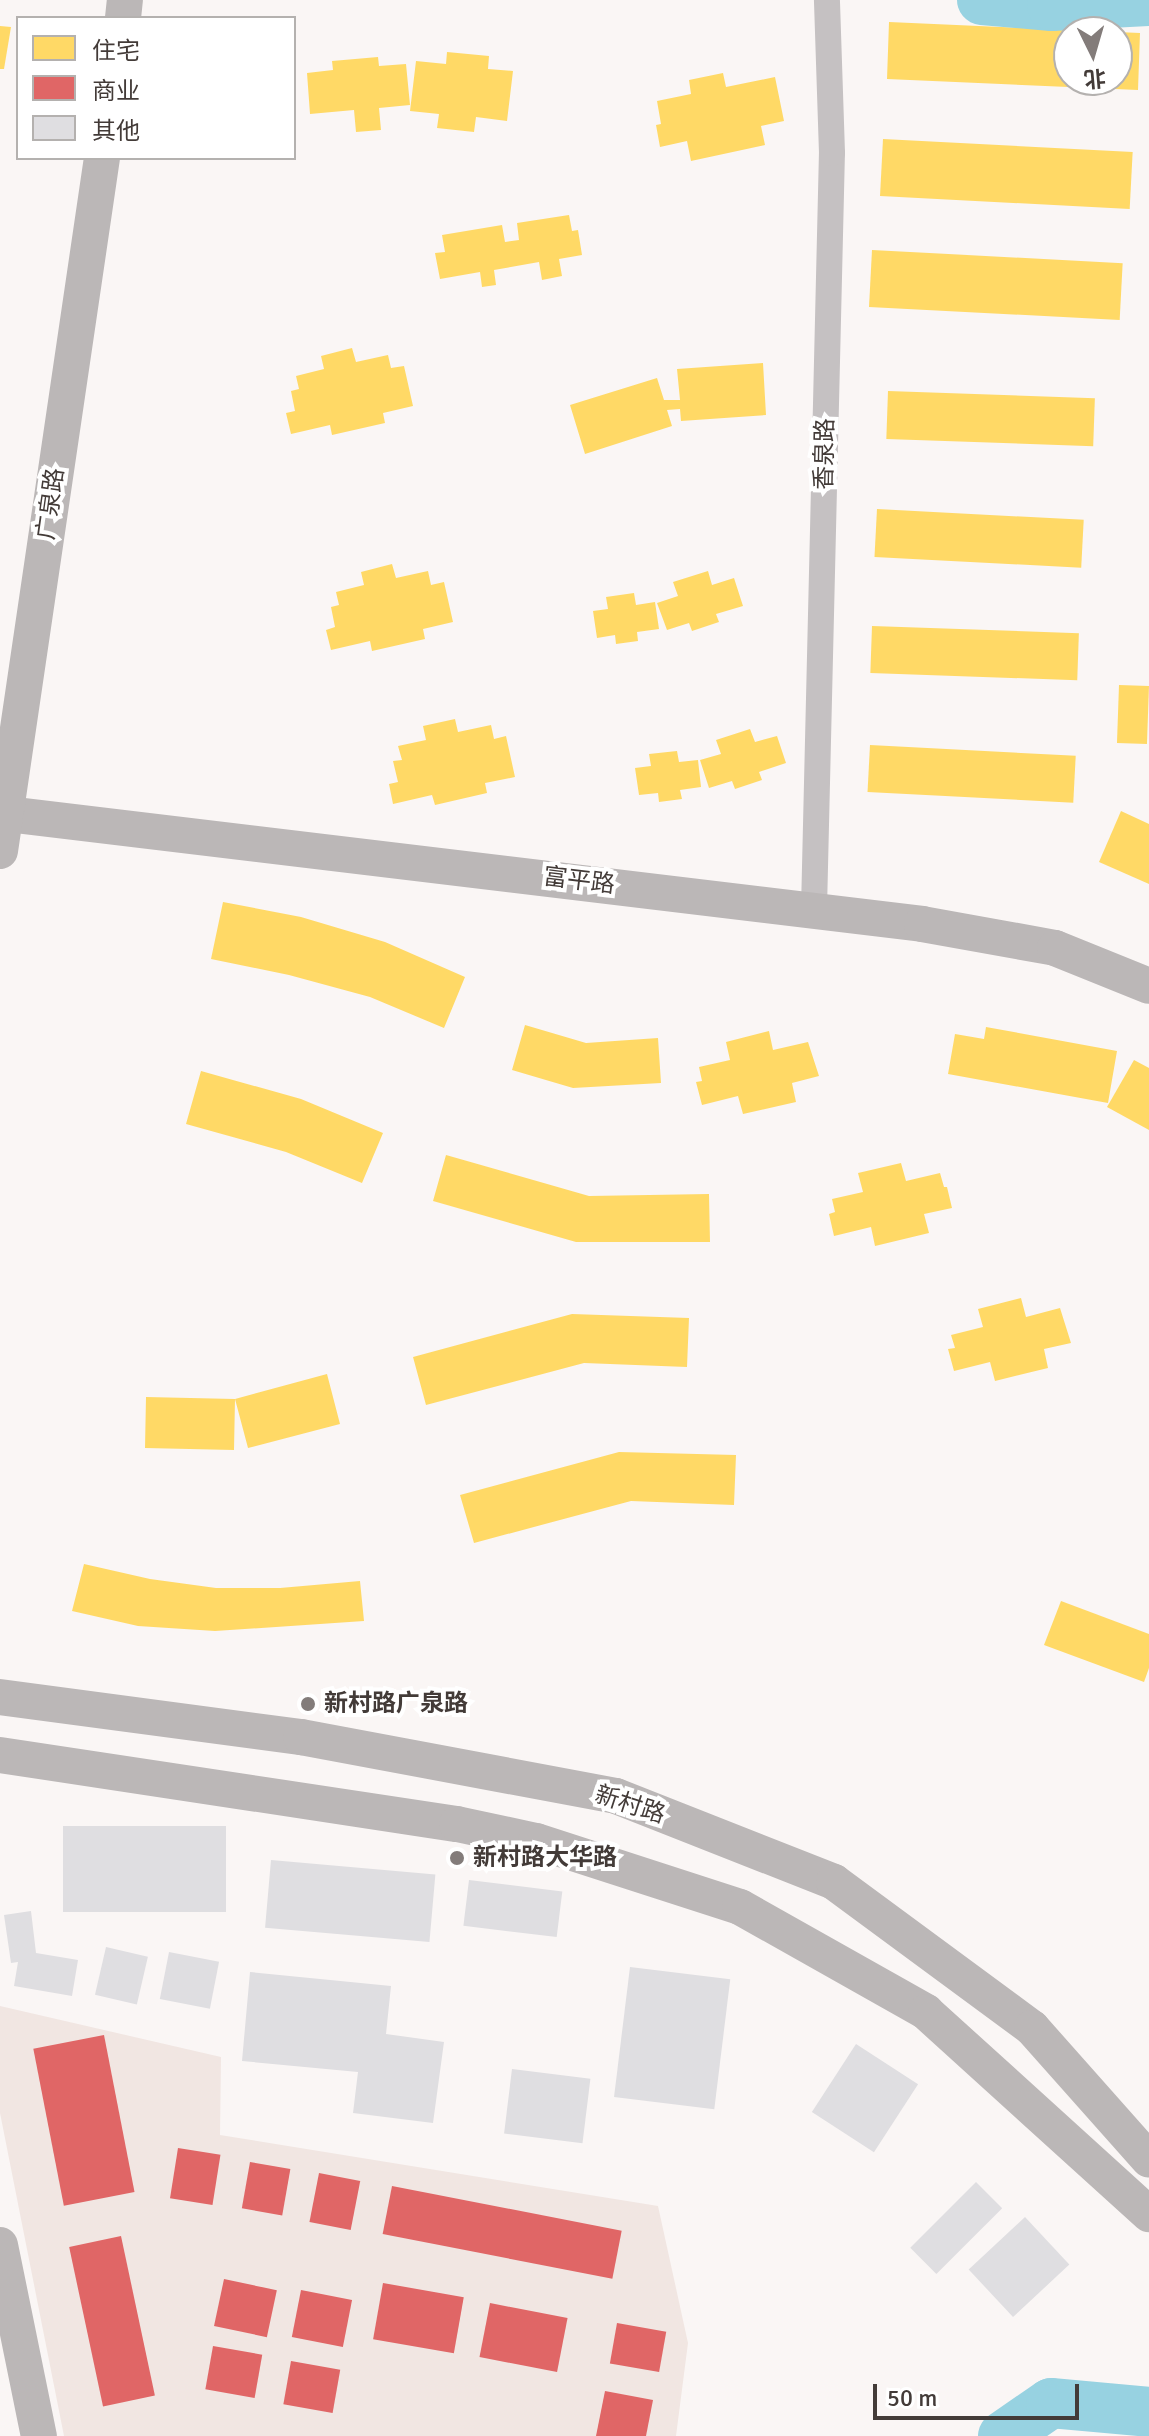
<!DOCTYPE html>
<html>
<head>
<meta charset="utf-8">
<style>
	body { margin:0 }
	#map { position:relative; width:1149px; height:2436px; overflow:hidden; background:#faf6f5; font-family:Signika,"Noto Sans SC",sans-serif }
	div>[style] { position:absolute }
	.built>* { inset:0; background:#f1e6e2 }
	.homes>* { inset:0; background:#ffd966; transform-origin:0 0 }
	.shops>* { inset:0; background:#e06666; transform-origin:0 0 }
	.river>* { height:50px; margin:-25px; padding:0 25px; transform-origin:25px; border-radius:25px; background:#97d2e1 }
	.building>* { inset:0; background:#dfdee1; transform-origin:0 0 }
	.street>* { height:26px; margin:-13px; padding:0 13px; transform-origin:13px; border-radius:13px; background:#c5c1c2 }
	.secondary>* { height:36px; margin:-18px; padding:0 18px; transform-origin:18px; border-radius:18px; background:#bbb7b7 }
	.dots>* { width:22px; height:22px; translate:-50% -50%; box-sizing:border-box; border:4px solid #fff; border-radius:50% }
	span { translate:-50% -50%; white-space:nowrap; text-align:center; line-height:1.15; -webkit-text-stroke:8px #fff; paint-order:stroke }
	.street-label { font-size:24px; color:#433b38 }
	.poi-label { font-size:24px; color:#433b38; font-weight:700 }
	.left { translate:0 -50%; text-align:left }
	.legend { position:absolute; left:16px; top:16px; width:280px; height:144px; box-sizing:border-box; background:#fff; border:2px solid #b4b1af; margin:0; padding:10px 14px; list-style:none; font-size:24px; color:#433b38 }
	.legend li { display:flex; align-items:center; gap:16px; height:40px }
	.legend b { width:40px; border:2px solid #b4b1af }
	.north { position:absolute; left:1053px; top:16px; width:80px; height:80px; box-sizing:border-box; background:#fff; border:2px solid #b4b1af; border-radius:50%; rotate:175deg; font-size:22px; font-weight:700; line-height:32px; text-align:center; color:#433b38 }
	.north::after { content:''; display:block; margin:auto; width:28px; height:36px; background:#837c7a; clip-path:polygon(50% 0,100% 100%,50% 72%,0 100%) }
	.scale { position:absolute; left:873px; top:2384px; width:206px; height:36px; box-sizing:border-box; border:4px solid #433b38; border-top:0; padding-left:10px; font-size:24px; line-height:28px; white-space:nowrap; color:#433b38; -webkit-text-stroke:6px #fff; paint-order:stroke }
</style>
</head>
<body>
<div id="map">
	<div class="built">
		<div style="clip-path:polygon(0 2006px,221px 2057px,220px 2135px,658px 2206px,688px 2343px,676px 2436px,64px 2436px,0 2113px)"></div>
	</div>
	<div class="homes">
		<div style="clip-path:polygon(889px 22px,1069px 30px,1069px 80px,1117px 80px,1117px 32px,1140px 33px,1138px 90px,887px 79px)"></div>
		<div style="clip-path:polygon(0 26px,11px 27px,4px 69px,0 69px)"></div>
		<div style="clip-path:polygon(447px 52px,489px 56px,488px 69px,513px 71px,507px 121px,476px 117px,474px 132px,437px 128px,439px 114px,410px 111px,416px 61px,446px 64px)"></div>
		<div style="clip-path:polygon(378px 57px,379px 66px,406px 64px,410px 105px,379px 108px,381px 130px,356px 132px,354px 110px,310px 114px,307px 73px,333px 70px,332px 61px)"></div>
		<div style="clip-path:polygon(723px 73px,726px 87px,775px 77px,784px 121px,761px 126px,765px 145px,691px 161px,687px 141px,660px 147px,656px 125px,661px 124px,657px 101px,691px 94px,689px 80px)"></div>
		<div style="left:883px;top:139px;width:250px;height:57px;rotate:3deg"></div>
		<div style="clip-path:polygon(569px 215px,572px 231px,578px 230px,582px 255px,559px 259px,562px 276px,542px 280px,539px 262px,494px 270px,496px 285px,482px 287px,480px 272px,440px 279px,435px 253px,445px 252px,442px 235px,502px 225px,505px 242px,519px 240px,517px 223px)"></div>
		<div style="left:872px;top:250px;width:251px;height:57px;rotate:3deg"></div>
		<div style="clip-path:polygon(352px 348px,356px 362px,388px 355px,391px 368px,404px 366px,413px 406px,383px 413px,385px 423px,332px 435px,330px 425px,291px 434px,286px 413px,295px 411px,291px 391px,299px 389px,296px 376px,324px 369px,321px 356px)"></div>
		<div style="clip-path:polygon(763px 363px,766px 415px,681px 421px,680px 409px,667px 410px,672px 426px,585px 454px,570px 405px,657px 378px,664px 400px,680px 400px,677px 369px)"></div>
		<div style="left:888px;top:391px;width:207px;height:48px;rotate:2deg"></div>
		<div style="left:877px;top:509px;width:207px;height:48px;rotate:3deg"></div>
		<div style="clip-path:polygon(392px 564px,396px 578px,428px 571px,431px 585px,444px 582px,453px 622px,423px 629px,425px 639px,372px 651px,370px 641px,331px 650px,326px 630px,335px 627px,331px 607px,339px 605px,336px 592px,364px 585px,361px 572px)"></div>
		<div style="clip-path:polygon(708px 571px,712px 585px,734px 578px,743px 606px,716px 614px,719px 622px,692px 631px,689px 623px,667px 630px,657px 603px,678px 596px,673px 582px)"></div>
		<div style="clip-path:polygon(634px 593px,636px 605px,655px 602px,659px 629px,637px 632px,638px 641px,616px 644px,615px 635px,597px 638px,593px 611px,608px 609px,606px 597px)"></div>
		<div style="left:872px;top:626px;width:207px;height:47px;rotate:2deg"></div>
		<div style="left:1119px;top:685px;width:30px;height:58px;rotate:2deg"></div>
		<div style="clip-path:polygon(455px 719px,458px 732px,491px 725px,494px 739px,506px 736px,515px 777px,485px 783px,487px 793px,435px 805px,432px 795px,393px 804px,389px 784px,398px 782px,393px 761px,402px 760px,398px 746px,426px 740px,423px 726px)"></div>
		<div style="clip-path:polygon(750px 729px,755px 742px,777px 736px,786px 763px,759px 772px,762px 780px,735px 789px,732px 781px,709px 788px,700px 760px,721px 754px,716px 740px)"></div>
		<div style="left:870px;top:745px;width:206px;height:47px;rotate:3deg"></div>
		<div style="clip-path:polygon(677px 751px,679px 762px,698px 760px,701px 787px,680px 790px,682px 799px,659px 802px,658px 793px,639px 795px,635px 768px,651px 766px,649px 754px)"></div>
		<div style="clip-path:polygon(1121px 811px,1149px 824px,1149px 884px,1099px 862px)"></div>
		<div style="clip-path:polygon(223px 902px,301px 917px,385px 942px,465px 977px,444px 1028px,370px 997px,289px 975px,211px 959px)"></div>
		<div style="clip-path:polygon(525px 1025px,586px 1043px,658px 1038px,661px 1083px,573px 1088px,512px 1070px)"></div>
		<div style="clip-path:polygon(986px 1027px,1117px 1051px,1108px 1103px,948px 1074px,955px 1034px,984px 1039px)"></div>
		<div style="clip-path:polygon(769px 1031px,773px 1050px,808px 1042px,819px 1076px,792px 1083px,796px 1102px,743px 1114px,738px 1096px,702px 1105px,696px 1082px,702px 1081px,699px 1067px,730px 1060px,726px 1042px)"></div>
		<div style="clip-path:polygon(1134px 1060px,1149px 1068px,1149px 1130px,1107px 1107px)"></div>
		<div style="clip-path:polygon(201px 1071px,301px 1099px,383px 1133px,362px 1183px,286px 1152px,186px 1124px)"></div>
		<div style="clip-path:polygon(446px 1155px,589px 1196px,709px 1194px,710px 1242px,576px 1242px,433px 1201px)"></div>
		<div style="clip-path:polygon(901px 1163px,906px 1181px,940px 1173px,944px 1187px,947px 1187px,952px 1208px,924px 1214px,929px 1233px,875px 1246px,871px 1227px,834px 1236px,829px 1214px,835px 1212px,832px 1199px,863px 1192px,858px 1173px)"></div>
		<div style="clip-path:polygon(1021px 1298px,1026px 1317px,1060px 1308px,1071px 1343px,1044px 1349px,1048px 1368px,995px 1381px,990px 1362px,954px 1371px,948px 1349px,955px 1348px,951px 1335px,983px 1327px,978px 1309px)"></div>
		<div style="clip-path:polygon(572px 1314px,689px 1318px,687px 1367px,584px 1363px,426px 1405px,413px 1357px)"></div>
		<div style="clip-path:polygon(327px 1374px,340px 1424px,248px 1448px,235px 1399px,234px 1450px,145px 1448px,146px 1397px,235px 1399px)"></div>
		<div style="clip-path:polygon(619px 1452px,736px 1455px,734px 1505px,631px 1501px,474px 1543px,460px 1495px)"></div>
		<div style="clip-path:polygon(84px 1564px,150px 1579px,216px 1588px,280px 1588px,360px 1581px,364px 1621px,215px 1631px,138px 1626px,72px 1611px)"></div>
		<div style="clip-path:polygon(1061px 1601px,1149px 1634px,1149px 1668px,1144px 1682px,1044px 1645px)"></div>
	</div>
	<div class="shops">
		<div style="left:104px;top:2035px;width:160px;height:72px;rotate:79deg"></div>
		<div style="left:178px;top:2148px;width:43px;height:51px;rotate:9deg"></div>
		<div style="left:250px;top:2162px;width:41px;height:47px;rotate:10deg"></div>
		<div style="left:319px;top:2173px;width:42px;height:50px;rotate:11deg"></div>
		<div style="left:392px;top:2186px;width:234px;height:49px;rotate:11deg"></div>
		<div style="left:121px;top:2236px;width:163px;height:53px;rotate:78deg"></div>
		<div style="left:224px;top:2279px;width:54px;height:48px;rotate:12deg"></div>
		<div style="left:383px;top:2283px;width:82px;height:57px;rotate:10deg"></div>
		<div style="left:301px;top:2290px;width:52px;height:48px;rotate:11deg"></div>
		<div style="left:490px;top:2303px;width:79px;height:55px;rotate:11deg"></div>
		<div style="left:617px;top:2323px;width:50px;height:41px;rotate:10deg"></div>
		<div style="left:213px;top:2346px;width:50px;height:44px;rotate:10deg"></div>
		<div style="left:291px;top:2361px;width:50px;height:44px;rotate:10deg"></div>
		<div style="clip-path:polygon(605px 2391px,653px 2400px,646px 2436px,596px 2436px)"></div>
	</div>
	<div class="river">
		<div style="left:982px;top:0;width:70px;rotate:4.9deg"></div>
		<div style="left:1052px;top:6px;width:97px;rotate:-3deg"></div>
		<div style="left:1003px;top:2436px;width:58px;rotate:-34.5deg"></div>
		<div style="left:1051px;top:2403px;width:98px;rotate:5.2deg"></div>
	</div>
	<div class="building">
		<div style="left:63px;top:1826px;width:163px;height:86px"></div>
		<div style="left:271px;top:1860px;width:165px;height:68px;rotate:5deg"></div>
		<div style="left:469px;top:1880px;width:94px;height:46px;rotate:7deg"></div>
		<div style="clip-path:polygon(31px 1911px,36px 1953px,78px 1960px,72px 1996px,14px 1986px,18px 1962px,11px 1963px,4px 1915px)"></div>
		<div style="left:106px;top:1947px;width:43px;height:49px;rotate:13deg"></div>
		<div style="left:169px;top:1952px;width:51px;height:48px;rotate:11deg"></div>
		<div style="left:630px;top:1967px;width:101px;height:131px;rotate:7deg"></div>
		<div style="clip-path:polygon(250px 1972px,391px 1986px,386px 2034px,444px 2042px,433px 2123px,353px 2113px,358px 2072px,242px 2061px)"></div>
		<div style="left:856px;top:2044px;width:74px;height:81px;rotate:33deg"></div>
		<div style="left:512px;top:2069px;width:79px;height:65px;rotate:7deg"></div>
		<div style="left:976px;top:2182px;width:37px;height:93px;rotate:45deg"></div>
		<div style="left:1025px;top:2217px;width:65px;height:77px;rotate:47deg"></div>
	</div>
	<div class="street">
		<div style="left:814px;top:909px;width:756px;rotate:-88.64deg"></div>
		<div style="left:832px;top:153px;width:153px;rotate:-91.9deg"></div>
	</div>
	<div class="secondary">
		<div style="left:123px;top:18px;width:18px;rotate:-84deg"></div>
		<div style="left:0;top:813px;width:929px;rotate:6.86deg"></div>
		<div style="left:922px;top:924px;width:135px;rotate:10.2deg"></div>
		<div style="left:1055px;top:948px;width:101px;rotate:22deg"></div>
		<div style="left:0;top:851px;width:700px;rotate:-81.63deg"></div>
		<div style="left:0;top:1697px;width:304px;rotate:7.6deg"></div>
		<div style="left:301px;top:1737px;width:320px;rotate:10.6deg"></div>
		<div style="left:616px;top:1796px;width:234px;rotate:21.5deg"></div>
		<div style="left:834px;top:1882px;width:246px;rotate:36.4deg"></div>
		<div style="left:1032px;top:2028px;width:176px;rotate:48.4deg"></div>
		<div style="left:0;top:1755px;width:462px;rotate:8.6deg"></div>
		<div style="left:457px;top:1824px;width:81px;rotate:12.1deg"></div>
		<div style="left:536px;top:1841px;width:214px;rotate:17.9deg"></div>
		<div style="left:740px;top:1907px;width:214px;rotate:29.4deg"></div>
		<div style="left:926px;top:2012px;width:301px;rotate:42.2deg"></div>
		<div style="left:0;top:2245px;width:195px;rotate:78.5deg"></div>
	</div>
	<div class="dots">
		<div style="left:308px;top:1704px;background:#837c7a"></div>
		<div style="left:457px;top:1858px;background:#837c7a"></div>
	</div>
	<div class="street-label">
		<span style="left:825px;top:454px;rotate:-89deg">香泉路</span>
		<span style="left:51px;top:504px;rotate:-82deg">广泉路</span>
		<span style="left:579px;top:881px;rotate:7deg">富平路</span>
		<span style="left:630px;top:1805px;rotate:18deg">新村路</span>
	</div>
	<div class="poi-label">
		<span class="left" style="left:324px;top:1704px">新村路广泉路</span>
		<span class="left" style="left:473px;top:1858px">新村路大华路</span>
	</div>
	<ul class="legend">
	<li><b style="height:22px;background:#ffd966"></b>住宅</li>
	<li><b style="height:22px;background:#e06666"></b>商业</li>
	<li><b style="height:22px;background:#dfdee1"></b>其他</li>
	</ul>
	<div class="north">北</div>
	<div class="scale">50 m</div>
</div>
</body>
</html>
